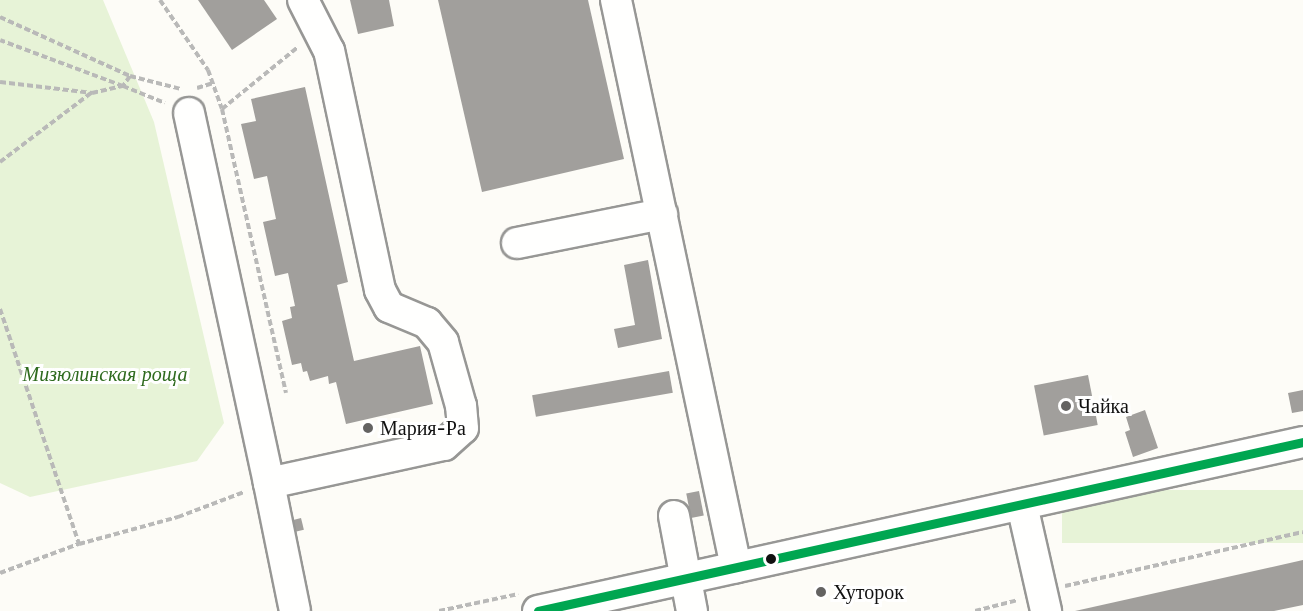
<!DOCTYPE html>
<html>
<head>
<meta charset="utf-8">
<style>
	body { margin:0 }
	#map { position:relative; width:1303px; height:611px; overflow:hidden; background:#fdfcf7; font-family:"Libre Baskerville",serif }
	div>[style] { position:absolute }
	.green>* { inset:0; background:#e7f3d7; transform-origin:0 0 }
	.building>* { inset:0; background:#a19f9c; transform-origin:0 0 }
	.path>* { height:4px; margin-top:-2px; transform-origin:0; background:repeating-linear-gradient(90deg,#b9b9b8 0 6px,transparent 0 9px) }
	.roads { filter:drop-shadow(2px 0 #979795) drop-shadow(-2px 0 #979795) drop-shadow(0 2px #979795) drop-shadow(0 -2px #979795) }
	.minor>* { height:30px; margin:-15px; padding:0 15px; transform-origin:15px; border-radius:15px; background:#fffffe }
	.bus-1>* { height:9px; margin:-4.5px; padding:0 4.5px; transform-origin:4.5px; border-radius:4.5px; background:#00a651 }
	.dots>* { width:16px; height:16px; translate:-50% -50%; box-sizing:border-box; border:3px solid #fff; border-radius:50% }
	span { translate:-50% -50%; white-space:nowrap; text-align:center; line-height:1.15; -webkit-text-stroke:6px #fff; paint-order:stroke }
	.park-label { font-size:20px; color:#2f6b1f; font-style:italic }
	.poi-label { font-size:20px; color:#111 }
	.left { translate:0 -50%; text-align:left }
</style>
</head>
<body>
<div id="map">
	<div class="green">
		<div style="clip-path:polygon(0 0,103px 0,154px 122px,224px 423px,197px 461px,30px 497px,0 483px)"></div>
		<div style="left:1303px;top:490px;width:53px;height:241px;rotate:90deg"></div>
	</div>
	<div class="building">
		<div style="clip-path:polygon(198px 0,264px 0,277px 19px,232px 50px)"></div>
		<div style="clip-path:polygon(350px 0,389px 0,394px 26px,358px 34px)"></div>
		<div style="clip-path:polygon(438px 0,588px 0,624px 159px,482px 192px)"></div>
		<div style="clip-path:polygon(305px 87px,348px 282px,337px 285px,354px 361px,420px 346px,433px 404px,346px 424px,336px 382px,329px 384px,328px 376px,310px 381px,307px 371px,303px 372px,301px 363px,292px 365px,282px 321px,292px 318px,290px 307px,295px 306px,288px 273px,275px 276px,263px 222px,276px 219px,267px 176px,254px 179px,241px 124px,256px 121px,251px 99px)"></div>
		<div style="clip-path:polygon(648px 260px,662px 339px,618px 348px,614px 329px,635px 325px,624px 265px)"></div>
		<div style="left:669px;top:371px;width:22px;height:139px;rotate:80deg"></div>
		<div style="left:1088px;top:375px;width:51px;height:55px;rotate:79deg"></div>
		<div style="clip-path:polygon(1303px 390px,1303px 411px,1292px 413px,1288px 393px)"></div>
		<div style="clip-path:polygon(1145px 410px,1158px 448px,1133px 457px,1125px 432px,1130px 430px,1126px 417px)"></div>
		<div style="left:699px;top:491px;width:25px;height:13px;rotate:79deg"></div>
		<div style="left:301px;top:518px;width:12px;height:11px;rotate:76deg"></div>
		<div style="clip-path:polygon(1303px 560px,1303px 605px,1274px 611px,1075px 611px)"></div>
	</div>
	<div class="path">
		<div style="left:160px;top:0;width:85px;rotate:55.6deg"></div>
		<div style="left:208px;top:70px;width:41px;rotate:70.3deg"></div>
		<div style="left:222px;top:109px;width:291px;rotate:77.3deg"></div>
		<div style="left:0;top:17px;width:143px;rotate:24.4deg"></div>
		<div style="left:130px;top:76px;width:12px;rotate:125deg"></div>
		<div style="left:123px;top:86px;width:131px;rotate:-159.5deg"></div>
		<div style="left:130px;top:76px;width:53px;rotate:14.3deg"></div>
		<div style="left:0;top:82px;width:93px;rotate:6.8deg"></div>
		<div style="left:92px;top:93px;width:32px;rotate:-13deg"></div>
		<div style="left:123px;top:86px;width:45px;rotate:22deg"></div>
		<div style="left:197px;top:88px;width:17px;rotate:-17deg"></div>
		<div style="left:222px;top:109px;width:98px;rotate:-39.2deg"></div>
		<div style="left:0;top:162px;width:114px;rotate:-37.2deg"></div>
		<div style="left:0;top:309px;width:248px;rotate:71.4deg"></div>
		<div style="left:0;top:573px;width:84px;rotate:-20.2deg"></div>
		<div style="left:79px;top:544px;width:103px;rotate:-15.3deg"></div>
		<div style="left:178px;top:517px;width:71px;rotate:-20.7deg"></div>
		<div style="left:1065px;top:586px;width:244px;rotate:-12.8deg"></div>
		<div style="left:439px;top:611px;width:81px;rotate:-12.1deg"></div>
		<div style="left:975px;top:611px;width:44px;rotate:-14.3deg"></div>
	</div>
	<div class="roads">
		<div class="minor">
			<div style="left:616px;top:0;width:580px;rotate:78.05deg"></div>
			<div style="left:189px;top:113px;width:379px;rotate:77.8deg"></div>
			<div style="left:517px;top:243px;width:148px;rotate:-11.3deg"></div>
			<div style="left:1022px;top:505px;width:109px;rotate:77.2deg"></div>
			<div style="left:674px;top:516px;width:97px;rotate:79.3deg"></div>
			<div style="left:295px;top:611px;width:131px;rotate:-101.5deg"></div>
			<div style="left:269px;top:483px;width:179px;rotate:-12.3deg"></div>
			<div style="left:444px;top:445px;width:25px;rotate:-42deg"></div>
			<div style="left:463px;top:428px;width:22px;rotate:-95deg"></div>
			<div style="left:461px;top:406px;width:66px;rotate:-105.7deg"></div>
			<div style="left:443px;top:342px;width:25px;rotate:-130deg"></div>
			<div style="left:427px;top:323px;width:41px;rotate:-157.2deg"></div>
			<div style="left:389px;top:307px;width:19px;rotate:-118deg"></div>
			<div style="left:380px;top:290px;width:244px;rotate:-102deg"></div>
			<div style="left:329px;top:51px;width:57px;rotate:-117deg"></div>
			<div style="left:538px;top:611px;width:783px;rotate:-12.46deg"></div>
		</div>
	</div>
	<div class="bus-1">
		<div style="left:538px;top:611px;width:783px;rotate:-12.46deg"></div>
	</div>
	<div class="dots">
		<div style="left:1066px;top:406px;background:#646362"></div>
		<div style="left:368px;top:428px;background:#646362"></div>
		<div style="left:771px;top:559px;background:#111"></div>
		<div style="left:821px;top:592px;background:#646362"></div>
	</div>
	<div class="park-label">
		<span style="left:105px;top:374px">Мизюлинская роща</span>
	</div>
	<div class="poi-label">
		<span class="left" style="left:1078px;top:406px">Чайка</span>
		<span class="left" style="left:380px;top:428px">Мария-Ра</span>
		<span class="left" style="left:833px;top:592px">Хуторок</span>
	</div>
</div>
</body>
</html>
